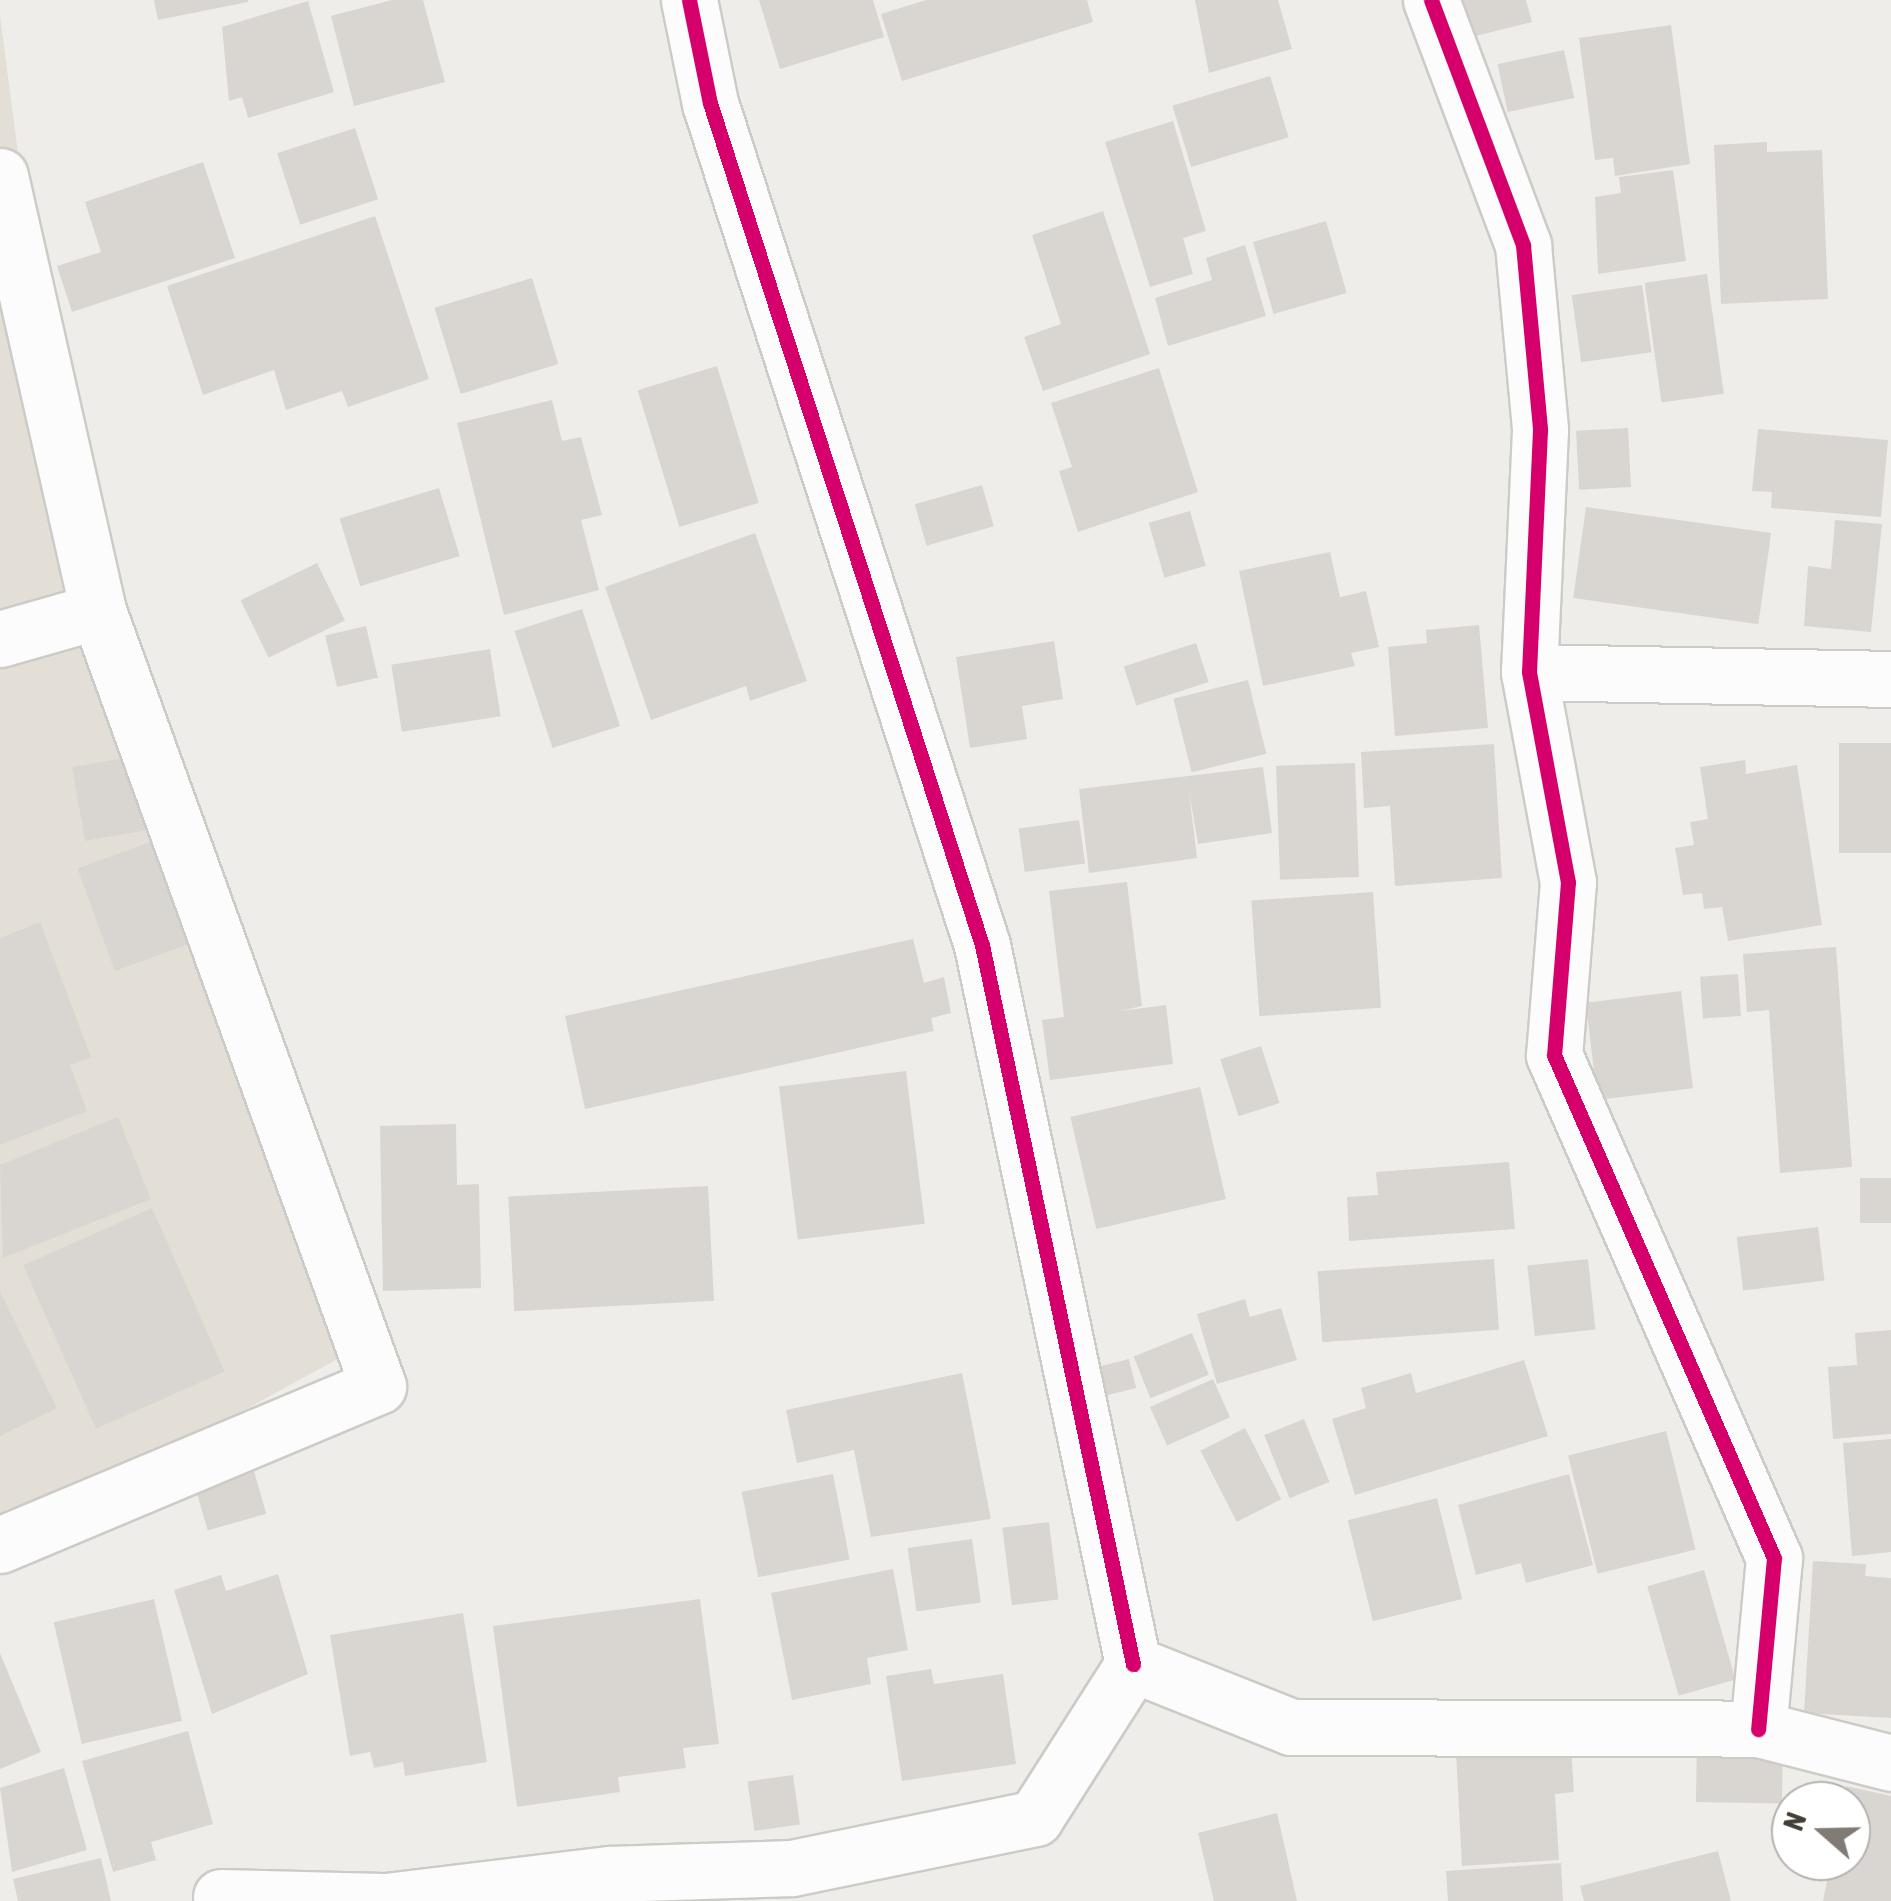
<!DOCTYPE html>
<html>
<head>
<meta charset="utf-8">
<style>
	body { margin:0 }
	#map { position:relative; width:1891px; height:1901px; overflow:hidden; background:#efedea; font-family:"Asap Condensed",sans-serif }
	div>[style] { position:absolute }
	.residential>* { inset:0; background:#e3dfd7 }
	.building>* { inset:0; background:#d9d6d2; transform-origin:0 0 }
	.roads { filter:drop-shadow(2px 0 #cdcbc7) drop-shadow(-2px 0 #cdcbc7) drop-shadow(0 2px #cdcbc7) drop-shadow(0 -2px #cdcbc7) }
	.minor>* { height:55px; margin:-27.5px; padding:0 27.5px; transform-origin:27.5px; border-radius:27.5px; background:#fdfcfc }
	.cycleway>* { height:15px; margin:-7.5px; padding:0 7.5px; transform-origin:7.5px; border-radius:7.5px; background:#d6006c }
	span { translate:-50% -50%; white-space:nowrap; text-align:center; line-height:1.15; -webkit-text-stroke:8px #fff; paint-order:stroke }
	.north { position:absolute; left:1771px; top:1781px; width:100px; height:100px; box-sizing:border-box; background:#fff; border:2px solid #b4b2af; border-radius:50%; rotate:290deg; font-size:28px; font-weight:700; line-height:40px; text-align:center; color:#443f36 }
	.north::after { content:''; display:block; margin:auto; width:35px; height:45px; background:#807c75; clip-path:polygon(50% 0,100% 100%,50% 72%,0 100%) }
</style>
</head>
<body>
<div id="map">
	<div class="residential">
		<div style="clip-path:polygon(0 16px,56px 441px,345px 1355px,0 1544px)"></div>
	</div>
	<div class="building">
		<div style="clip-path:polygon(154px 0,248px 0,248px 2px,158px 20px)"></div>
		<div style="clip-path:polygon(392px 0,423px 0,445px 82px,354px 106px,331px 16px)"></div>
		<div style="clip-path:polygon(759px 0,873px 0,884px 37px,780px 69px)"></div>
		<div style="clip-path:polygon(926px 0,1087px 0,1093px 22px,902px 81px,881px 14px)"></div>
		<div style="clip-path:polygon(1195px 0,1278px 0,1292px 49px,1209px 73px)"></div>
		<div style="clip-path:polygon(1459px 0,1526px 0,1532px 22px,1468px 38px)"></div>
		<div style="clip-path:polygon(308px 1px,334px 92px,248px 118px,242px 97px,229px 101px,222px 27px)"></div>
		<div style="clip-path:polygon(1671px 25px,1690px 164px,1615px 176px,1613px 158px,1595px 160px,1579px 38px)"></div>
		<div style="left:1564px;top:50px;width:49px;height:68px;rotate:78deg"></div>
		<div style="left:1270px;top:76px;width:64px;height:102px;rotate:73deg"></div>
		<div style="clip-path:polygon(1173px 121px,1206px 231px,1183px 238px,1193px 274px,1150px 287px,1105px 142px)"></div>
		<div style="left:355px;top:128px;width:75px;height:82px;rotate:72deg"></div>
		<div style="clip-path:polygon(1767px 142px,1767px 152px,1822px 150px,1828px 299px,1721px 304px,1714px 145px)"></div>
		<div style="clip-path:polygon(203px 162px,235px 258px,72px 312px,57px 266px,101px 252px,85px 202px)"></div>
		<div style="clip-path:polygon(1673px 170px,1686px 261px,1598px 274px,1595px 197px,1621px 193px,1619px 177px)"></div>
		<div style="clip-path:polygon(1103px 211px,1150px 354px,1043px 391px,1024px 337px,1061px 324px,1032px 235px)"></div>
		<div style="clip-path:polygon(375px 216px,429px 379px,348px 407px,342px 391px,286px 410px,274px 370px,203px 395px,167px 286px)"></div>
		<div style="left:1326px;top:221px;width:75px;height:76px;rotate:74deg"></div>
		<div style="clip-path:polygon(1245px 245px,1266px 316px,1168px 346px,1155px 298px,1212px 280px,1206px 258px)"></div>
		<div style="left:1707px;top:274px;width:121px;height:63px;rotate:82deg"></div>
		<div style="left:532px;top:278px;width:90px;height:102px;rotate:73deg"></div>
		<div style="left:1642px;top:285px;width:68px;height:71px;rotate:82deg"></div>
		<div style="left:717px;top:366px;width:143px;height:83px;rotate:73deg"></div>
		<div style="clip-path:polygon(1159px 368px,1198px 492px,1078px 532px,1059px 471px,1072px 467px,1051px 403px)"></div>
		<div style="clip-path:polygon(552px 400px,562px 441px,581px 437px,602px 515px,581px 520px,599px 590px,504px 615px,457px 423px)"></div>
		<div style="left:1628px;top:428px;width:59px;height:52px;rotate:87deg"></div>
		<div style="clip-path:polygon(1758px 429px,1888px 440px,1881px 517px,1771px 508px,1772px 492px,1752px 491px)"></div>
		<div style="left:982px;top:485px;width:43px;height:70px;rotate:74deg"></div>
		<div style="left:439px;top:488px;width:71px;height:104px;rotate:73deg"></div>
		<div style="left:1586px;top:507px;width:187px;height:92px;rotate:8deg"></div>
		<div style="left:1190px;top:511px;width:57px;height:43px;rotate:74deg"></div>
		<div style="clip-path:polygon(1835px 520px,1882px 524px,1871px 632px,1804px 626px,1808px 566px,1831px 569px)"></div>
		<div style="clip-path:polygon(755px 533px,807px 681px,750px 701px,746px 686px,651px 720px,605px 587px)"></div>
		<div style="clip-path:polygon(1330px 552px,1340px 597px,1366px 591px,1379px 647px,1351px 653px,1355px 666px,1263px 686px,1239px 571px)"></div>
		<div style="left:317px;top:563px;width:64px;height:85px;rotate:64deg"></div>
		<div style="left:582px;top:609px;width:123px;height:71px;rotate:72deg"></div>
		<div style="clip-path:polygon(1479px 625px,1488px 728px,1395px 736px,1388px 647px,1427px 643px,1426px 630px)"></div>
		<div style="left:366px;top:626px;width:53px;height:42px;rotate:77deg"></div>
		<div style="clip-path:polygon(1054px 641px,1063px 699px,1022px 706px,1027px 739px,970px 748px,956px 657px)"></div>
		<div style="left:1196px;top:643px;width:41px;height:76px;rotate:72deg"></div>
		<div style="left:490px;top:649px;width:68px;height:100px;rotate:81deg"></div>
		<div style="left:1248px;top:680px;width:76px;height:77px;rotate:76deg"></div>
		<div style="left:1891px;top:743px;width:110px;height:52px;rotate:90deg"></div>
		<div style="clip-path:polygon(1494px 744px,1502px 878px,1395px 886px,1390px 806px,1364px 808px,1361px 752px)"></div>
		<div style="left:141px;top:755px;width:75px;height:70px;rotate:80deg"></div>
		<div style="clip-path:polygon(1745px 760px,1746px 774px,1797px 765px,1822px 925px,1728px 941px,1722px 907px,1704px 909px,1702px 893px,1683px 895px,1675px 848px,1694px 845px,1690px 822px,1708px 819px,1700px 767px)"></div>
		<div style="left:1355px;top:763px;width:114px;height:79px;rotate:88deg"></div>
		<div style="clip-path:polygon(1263px 767px,1272px 833px,1198px 844px,1189px 792px,1197px 858px,1089px 873px,1079px 789px)"></div>
		<div style="left:1079px;top:820px;width:44px;height:61px;rotate:82deg"></div>
		<div style="left:164px;top:837px;width:109px;height:92px;rotate:70deg"></div>
		<div style="clip-path:polygon(1127px 882px,1142px 1006px,1120px 1011px,1166px 1005px,1173px 1064px,1050px 1080px,1042px 1020px,1064px 1017px,1049px 891px)"></div>
		<div style="left:1373px;top:892px;width:116px;height:122px;rotate:86deg"></div>
		<div style="clip-path:polygon(40px 922px,91px 1057px,70px 1065px,87px 1111px,0 1145px,0 938px)"></div>
		<div style="clip-path:polygon(913px 939px,924px 983px,944px 977px,951px 1013px,931px 1018px,934px 1031px,585px 1109px,565px 1016px)"></div>
		<div style="clip-path:polygon(1836px 947px,1852px 1167px,1780px 1173px,1769px 1010px,1747px 1012px,1743px 954px)"></div>
		<div style="left:1738px;top:974px;width:42px;height:38px;rotate:86deg"></div>
		<div style="left:1681px;top:991px;width:98px;height:96px;rotate:83deg"></div>
		<div style="left:1261px;top:1046px;width:60px;height:43px;rotate:72deg"></div>
		<div style="left:906px;top:1071px;width:154px;height:128px;rotate:83deg"></div>
		<div style="left:1200px;top:1087px;width:115px;height:133px;rotate:77deg"></div>
		<div style="clip-path:polygon(118px 1117px,151px 1199px,3px 1258px,0 1165px)"></div>
		<div style="clip-path:polygon(456px 1124px,457px 1185px,479px 1184px,481px 1288px,383px 1291px,380px 1126px)"></div>
		<div style="clip-path:polygon(1509px 1162px,1515px 1229px,1349px 1241px,1347px 1197px,1378px 1195px,1376px 1172px)"></div>
		<div style="left:1891px;top:1178px;width:45px;height:31px;rotate:90deg"></div>
		<div style="left:708px;top:1186px;width:115px;height:200px;rotate:87deg"></div>
		<div style="left:152px;top:1208px;width:179px;height:141px;rotate:66deg"></div>
		<div style="left:1818px;top:1227px;width:54px;height:82px;rotate:83deg"></div>
		<div style="left:1494px;top:1259px;width:71px;height:177px;rotate:86deg"></div>
		<div style="left:1588px;top:1259px;width:71px;height:61px;rotate:84deg"></div>
		<div style="clip-path:polygon(0 1291px,57px 1408px,0 1436px)"></div>
		<div style="clip-path:polygon(1245px 1299px,1250px 1317px,1281px 1308px,1297px 1360px,1217px 1384px,1197px 1314px)"></div>
		<div style="clip-path:polygon(1891px 1330px,1891px 1434px,1833px 1439px,1828px 1367px,1857px 1365px,1855px 1333px)"></div>
		<div style="left:1192px;top:1333px;width:45px;height:63px;rotate:68deg"></div>
		<div style="left:1129px;top:1359px;width:30px;height:36px;rotate:76deg"></div>
		<div style="clip-path:polygon(1524px 1360px,1548px 1436px,1355px 1495px,1332px 1419px,1366px 1408px,1361px 1388px,1411px 1373px,1416px 1393px)"></div>
		<div style="clip-path:polygon(962px 1373px,991px 1519px,871px 1537px,854px 1450px,797px 1463px,786px 1410px)"></div>
		<div style="left:1213px;top:1379px;width:42px;height:69px;rotate:66deg"></div>
		<div style="left:1304px;top:1419px;width:68px;height:43px;rotate:68deg"></div>
		<div style="left:1245px;top:1428px;width:80px;height:50px;rotate:63deg"></div>
		<div style="left:1666px;top:1431px;width:122px;height:101px;rotate:76deg"></div>
		<div style="clip-path:polygon(1891px 1439px,1891px 1552px,1852px 1556px,1843px 1443px)"></div>
		<div style="left:250px;top:1457px;width:59px;height:61px;rotate:74deg"></div>
		<div style="left:833px;top:1474px;width:87px;height:93px;rotate:79deg"></div>
		<div style="clip-path:polygon(1569px 1474px,1593px 1565px,1526px 1583px,1521px 1563px,1476px 1575px,1458px 1505px)"></div>
		<div style="left:1437px;top:1498px;width:104px;height:92px;rotate:76deg"></div>
		<div style="left:1049px;top:1522px;width:78px;height:47px;rotate:83deg"></div>
		<div style="left:972px;top:1539px;width:64px;height:65px;rotate:82deg"></div>
		<div style="clip-path:polygon(1813px 1561px,1866px 1564px,1865px 1576px,1891px 1578px,1891px 1718px,1804px 1713px)"></div>
		<div style="clip-path:polygon(893px 1569px,908px 1650px,867px 1658px,871px 1684px,792px 1700px,771px 1593px)"></div>
		<div style="left:1704px;top:1570px;width:114px;height:59px;rotate:74deg"></div>
		<div style="clip-path:polygon(278px 1574px,308px 1674px,212px 1714px,174px 1590px,221px 1575px,226px 1591px)"></div>
		<div style="left:154px;top:1599px;width:125px;height:103px;rotate:77deg"></div>
		<div style="clip-path:polygon(700px 1599px,719px 1744px,683px 1748px,686px 1768px,618px 1777px,620px 1792px,517px 1807px,493px 1626px)"></div>
		<div style="clip-path:polygon(463px 1613px,487px 1762px,405px 1776px,403px 1762px,374px 1768px,370px 1752px,350px 1756px,330px 1635px)"></div>
		<div style="clip-path:polygon(0 1653px,41px 1752px,0 1769px)"></div>
		<div style="clip-path:polygon(931px 1669px,934px 1684px,1003px 1674px,1016px 1764px,902px 1781px,886px 1676px)"></div>
		<div style="clip-path:polygon(188px 1731px,213px 1824px,151px 1842px,156px 1860px,113px 1872px,82px 1761px)"></div>
		<div style="left:1697px;top:1739px;width:86px;height:63px;rotate:1deg"></div>
		<div style="clip-path:polygon(1571px 1746px,1574px 1792px,1555px 1794px,1559px 1860px,1462px 1866px,1456px 1753px)"></div>
		<div style="clip-path:polygon(64px 1768px,87px 1850px,12px 1872px,0 1788px)"></div>
		<div style="left:793px;top:1775px;width:50px;height:46px;rotate:82deg"></div>
		<div style="clip-path:polygon(1846px 1786px,1891px 1796px,1891px 1901px,1823px 1901px,1831px 1861px,1851px 1861px)"></div>
		<div style="clip-path:polygon(1277px 1813px,1297px 1901px,1214px 1901px,1198px 1833px)"></div>
		<div style="clip-path:polygon(1718px 1851px,1731px 1901px,1584px 1901px,1580px 1886px)"></div>
		<div style="clip-path:polygon(101px 1858px,111px 1901px,18px 1901px,13px 1879px)"></div>
		<div style="clip-path:polygon(1561px 1863px,1563px 1901px,1448px 1901px,1446px 1871px)"></div>
	</div>
	<div class="roads">
		<div class="minor">
			<div style="left:689px;top:0;width:105px;rotate:78.5deg"></div>
			<div style="left:710px;top:103px;width:885px;rotate:72.1deg"></div>
			<div style="left:982px;top:945px;width:735px;rotate:78.14deg"></div>
			<div style="left:1431px;top:0;width:262px;rotate:69.4deg"></div>
			<div style="left:1523px;top:245px;width:186px;rotate:84.7deg"></div>
			<div style="left:1540px;top:430px;width:242px;rotate:92.6deg"></div>
			<div style="left:1529px;top:672px;width:214px;rotate:79.5deg"></div>
			<div style="left:1568px;top:882px;width:174px;rotate:94.6deg"></div>
			<div style="left:1554px;top:1055px;width:549px;rotate:66.38deg"></div>
			<div style="left:1774px;top:1558px;width:172px;rotate:95.3deg"></div>
			<div style="left:0;top:176px;width:446px;rotate:77.3deg"></div>
			<div style="left:98px;top:611px;width:824px;rotate:70.14deg"></div>
			<div style="left:378px;top:1386px;width:410px;rotate:157.2deg"></div>
			<div style="left:0;top:639px;width:102px;rotate:-15.9deg"></div>
			<div style="left:1529px;top:672px;width:362px;rotate:1.1deg"></div>
			<div style="left:221px;top:1897px;width:162px;rotate:1.4deg"></div>
			<div style="left:386px;top:1901px;width:226px;rotate:-6.9deg"></div>
			<div style="left:610px;top:1874px;width:182px;rotate:-1.9deg"></div>
			<div style="left:792px;top:1868px;width:248px;rotate:-11.6deg"></div>
			<div style="left:1035px;top:1818px;width:183px;rotate:-57.5deg"></div>
			<div style="left:1133px;top:1664px;width:170px;rotate:21.7deg"></div>
			<div style="left:1291px;top:1727px;width:467px;rotate:0.2deg"></div>
			<div style="left:1758px;top:1729px;width:137px;rotate:14.3deg"></div>
		</div>
	</div>
	<div class="cycleway">
		<div style="left:689px;top:0;width:105px;rotate:78.5deg"></div>
		<div style="left:710px;top:103px;width:885px;rotate:72.1deg"></div>
		<div style="left:982px;top:945px;width:735px;rotate:78.14deg"></div>
		<div style="left:1431px;top:0;width:262px;rotate:69.4deg"></div>
		<div style="left:1523px;top:245px;width:186px;rotate:84.7deg"></div>
		<div style="left:1540px;top:430px;width:242px;rotate:92.6deg"></div>
		<div style="left:1529px;top:672px;width:214px;rotate:79.5deg"></div>
		<div style="left:1568px;top:882px;width:174px;rotate:94.6deg"></div>
		<div style="left:1554px;top:1055px;width:549px;rotate:66.38deg"></div>
		<div style="left:1774px;top:1558px;width:172px;rotate:95.3deg"></div>
	</div>
	<div class="north">N</div>
</div>
</body>
</html>
